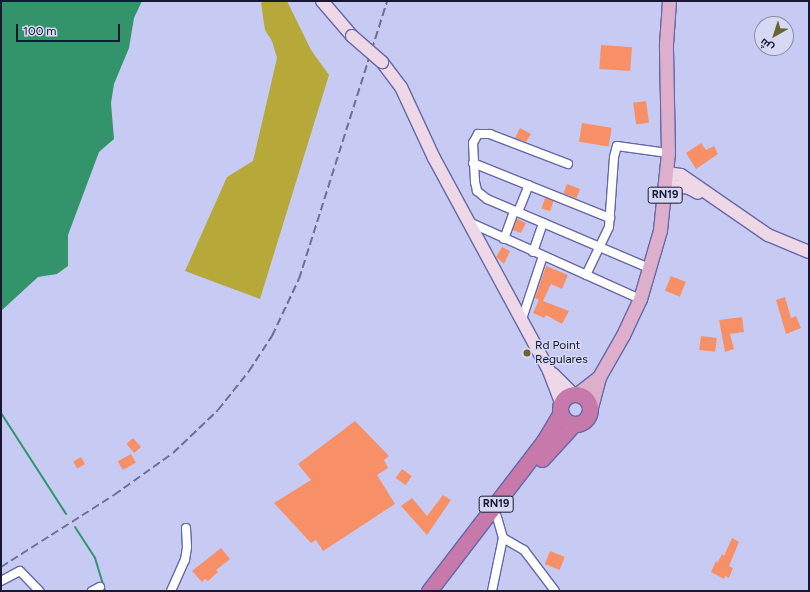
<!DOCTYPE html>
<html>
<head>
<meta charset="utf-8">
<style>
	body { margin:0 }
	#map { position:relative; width:810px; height:592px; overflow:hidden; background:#c7caf3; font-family:Figtree,Cairo,sans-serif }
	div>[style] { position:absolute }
	.green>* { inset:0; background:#b7a83a }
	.water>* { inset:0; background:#33946b }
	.stream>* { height:2px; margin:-1px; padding:0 1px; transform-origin:1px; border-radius:1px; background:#33946b }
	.building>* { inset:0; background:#f89067; transform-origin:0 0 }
	.roads { filter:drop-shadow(1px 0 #6668a6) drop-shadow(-1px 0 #6668a6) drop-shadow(0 1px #6668a6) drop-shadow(0 -1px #6668a6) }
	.street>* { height:8px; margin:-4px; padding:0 4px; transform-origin:4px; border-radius:4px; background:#fff }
	.secondary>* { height:12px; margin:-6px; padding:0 6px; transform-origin:6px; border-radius:6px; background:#eed7e6 }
	.primary>* { height:13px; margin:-6.5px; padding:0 6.5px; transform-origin:6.5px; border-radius:6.5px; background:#ddafcc }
	.highway>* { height:15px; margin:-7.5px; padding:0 7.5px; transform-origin:7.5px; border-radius:7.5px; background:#c679aa }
	.highway>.ring { margin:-7.5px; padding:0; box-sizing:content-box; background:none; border:15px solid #c679aa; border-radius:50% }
	.rail>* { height:2px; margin-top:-1px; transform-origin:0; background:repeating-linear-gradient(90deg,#6d6e90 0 8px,transparent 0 12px) }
	.bridges { filter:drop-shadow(1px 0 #6668a6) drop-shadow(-1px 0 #6668a6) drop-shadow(0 1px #6668a6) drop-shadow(0 -1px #6668a6) }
	.secondary-bridge>* { height:12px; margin:-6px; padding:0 6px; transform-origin:6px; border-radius:6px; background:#eed7e6 }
	.dots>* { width:11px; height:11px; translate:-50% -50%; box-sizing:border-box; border:2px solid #d6d8f4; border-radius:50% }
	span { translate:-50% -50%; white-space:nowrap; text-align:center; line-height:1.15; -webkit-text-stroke:3px #d6d8f4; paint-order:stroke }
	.shield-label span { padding:1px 3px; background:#d6d8f4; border:1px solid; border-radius:3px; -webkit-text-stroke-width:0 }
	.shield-label { font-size:11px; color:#181832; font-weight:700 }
	.poi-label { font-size:12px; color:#181832 }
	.left { translate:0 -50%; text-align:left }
	.frame { position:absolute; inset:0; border:2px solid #181832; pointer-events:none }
	.north { position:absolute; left:754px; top:16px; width:40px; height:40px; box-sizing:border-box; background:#d6d8f4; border:1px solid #8a8ba6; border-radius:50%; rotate:219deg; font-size:11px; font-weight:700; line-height:16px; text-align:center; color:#181832 }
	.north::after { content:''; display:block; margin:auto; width:14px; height:18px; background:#69632f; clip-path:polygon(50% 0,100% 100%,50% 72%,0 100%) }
	.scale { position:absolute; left:16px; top:24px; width:104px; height:18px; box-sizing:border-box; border:2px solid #181832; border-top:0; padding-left:5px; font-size:12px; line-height:14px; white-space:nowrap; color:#181832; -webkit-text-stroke:3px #d6d8f4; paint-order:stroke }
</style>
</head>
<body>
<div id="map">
	<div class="green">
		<div style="clip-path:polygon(265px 1px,287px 1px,311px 50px,329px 75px,260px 299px,185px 271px,227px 177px,253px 161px,277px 58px,272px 41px,265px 30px,261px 3px)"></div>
	</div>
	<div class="water">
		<div style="clip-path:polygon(1px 1px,142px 1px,134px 18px,129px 48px,114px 84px,111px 103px,114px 139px,99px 152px,68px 235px,68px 266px,57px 274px,38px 277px,1px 311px)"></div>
	</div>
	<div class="stream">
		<div style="left:1px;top:413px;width:120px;rotate:57.2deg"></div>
		<div style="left:75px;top:527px;width:37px;rotate:57deg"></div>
		<div style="left:95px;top:558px;width:34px;rotate:73deg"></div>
	</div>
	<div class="building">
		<div style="left:601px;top:45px;width:31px;height:24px;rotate:4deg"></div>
		<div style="left:646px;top:101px;width:22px;height:13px;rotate:82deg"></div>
		<div style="left:582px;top:123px;width:30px;height:19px;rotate:9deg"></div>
		<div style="clip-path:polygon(520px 128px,531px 134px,526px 142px,515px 138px)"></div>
		<div style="clip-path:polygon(701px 143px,706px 150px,714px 146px,718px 154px,696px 169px,686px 153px)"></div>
		<div style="left:567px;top:184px;width:14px;height:10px;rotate:21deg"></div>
		<div style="left:545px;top:198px;width:9px;height:11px;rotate:18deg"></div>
		<div style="clip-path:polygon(517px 219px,526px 223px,521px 233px,513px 230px)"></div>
		<div style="clip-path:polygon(502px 247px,510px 251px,504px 264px,496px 257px)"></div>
		<div style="clip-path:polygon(546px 266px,568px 275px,562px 289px,551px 284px,543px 301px,569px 311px,562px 324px,546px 315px,544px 318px,533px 313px,539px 300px,535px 298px)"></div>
		<div style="left:671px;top:276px;width:16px;height:16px;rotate:22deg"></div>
		<div style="clip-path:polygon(785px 297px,791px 318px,796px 316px,801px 328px,786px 334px,776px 300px)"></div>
		<div style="clip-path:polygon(742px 317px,744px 332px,730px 334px,734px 349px,725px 352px,719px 320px)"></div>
		<div style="left:701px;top:336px;width:16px;height:14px;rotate:7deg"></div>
		<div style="clip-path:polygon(355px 421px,389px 456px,384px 460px,388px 468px,377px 475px,395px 504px,323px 551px,316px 540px,311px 543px,274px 503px,311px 480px,298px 464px)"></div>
		<div style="left:133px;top:438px;width:12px;height:9px;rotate:48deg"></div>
		<div style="left:131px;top:454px;width:10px;height:15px;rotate:61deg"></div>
		<div style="left:81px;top:457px;width:8px;height:9px;rotate:60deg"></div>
		<div style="left:402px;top:469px;width:12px;height:11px;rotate:35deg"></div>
		<div style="clip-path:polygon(443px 495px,451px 500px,427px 535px,401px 506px,412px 498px,427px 516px)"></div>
		<div style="clip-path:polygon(732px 538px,739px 542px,729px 566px,733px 568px,729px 578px,725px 576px,724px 579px,711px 572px,716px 561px,718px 562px,722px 554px,724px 556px)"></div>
		<div style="clip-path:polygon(221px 548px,230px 559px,216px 570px,218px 572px,208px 581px,205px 579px,202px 582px,192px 571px)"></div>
		<div style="left:550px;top:551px;width:16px;height:14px;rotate:22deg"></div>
	</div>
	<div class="roads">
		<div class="street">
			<div style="left:473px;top:163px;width:148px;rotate:21.9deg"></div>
			<div style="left:568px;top:164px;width:84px;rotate:-159deg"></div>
			<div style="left:490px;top:134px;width:12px;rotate:180deg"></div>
			<div style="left:478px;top:134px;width:10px;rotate:119deg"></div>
			<div style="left:473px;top:143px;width:39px;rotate:87deg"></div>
			<div style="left:475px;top:182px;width:9px;rotate:77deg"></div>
			<div style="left:477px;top:191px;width:13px;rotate:39deg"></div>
			<div style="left:487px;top:199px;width:176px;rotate:23.1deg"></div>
			<div style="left:518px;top:212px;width:29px;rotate:-68deg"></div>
			<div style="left:471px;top:223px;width:185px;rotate:24.2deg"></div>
			<div style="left:504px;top:239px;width:30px;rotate:-70deg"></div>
			<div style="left:533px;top:252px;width:31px;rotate:-71deg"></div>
			<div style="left:586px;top:275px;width:53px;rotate:-64.4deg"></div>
			<div style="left:609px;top:227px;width:70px;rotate:-85.9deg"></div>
			<div style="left:614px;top:157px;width:11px;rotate:-75deg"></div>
			<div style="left:617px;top:146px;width:51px;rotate:7.8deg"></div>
			<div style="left:522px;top:319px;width:66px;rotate:-71.6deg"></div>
			<div style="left:503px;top:538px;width:24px;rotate:30deg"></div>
			<div style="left:524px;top:550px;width:51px;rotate:52.9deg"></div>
			<div style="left:1px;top:581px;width:21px;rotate:-28deg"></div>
			<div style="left:20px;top:571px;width:28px;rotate:46deg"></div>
			<div style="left:92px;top:591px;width:9px;rotate:-27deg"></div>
			<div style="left:171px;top:591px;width:34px;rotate:-66deg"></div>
			<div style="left:185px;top:560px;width:13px;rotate:-81deg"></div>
			<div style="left:187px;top:547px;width:19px;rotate:-93deg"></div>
			<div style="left:492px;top:591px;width:54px;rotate:-78.3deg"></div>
			<div style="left:503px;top:538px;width:22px;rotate:-106deg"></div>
		</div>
		<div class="secondary">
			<div style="left:322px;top:1px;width:46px;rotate:49.4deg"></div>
			<div style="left:382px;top:62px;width:31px;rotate:53deg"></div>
			<div style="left:401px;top:87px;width:78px;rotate:65.1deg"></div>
			<div style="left:434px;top:158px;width:242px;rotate:61.6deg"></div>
			<div style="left:549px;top:371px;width:33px;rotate:69deg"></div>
			<div style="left:667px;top:173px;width:14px;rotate:8deg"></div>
			<div style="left:681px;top:175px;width:106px;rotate:34.6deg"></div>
			<div style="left:768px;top:235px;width:44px;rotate:22.5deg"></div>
			<div style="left:666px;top:185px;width:23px;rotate:7deg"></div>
			<div style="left:689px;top:188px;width:10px;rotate:29deg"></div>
			<div style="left:553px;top:374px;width:28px;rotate:45deg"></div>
		</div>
		<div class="primary">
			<div style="left:577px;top:394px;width:28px;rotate:-38deg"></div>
			<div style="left:590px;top:411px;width:35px;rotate:-75deg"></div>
			<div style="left:599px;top:377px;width:48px;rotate:-60.3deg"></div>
			<div style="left:623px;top:335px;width:40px;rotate:-65deg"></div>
			<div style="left:640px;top:299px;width:72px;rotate:-73.8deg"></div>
			<div style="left:660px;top:230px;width:77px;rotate:-84.1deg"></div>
			<div style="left:668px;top:153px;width:109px;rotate:-91.1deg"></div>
			<div style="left:666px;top:44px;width:43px;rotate:-86deg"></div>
		</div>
		<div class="highway">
			<div class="ring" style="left:560px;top:394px;width:15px;height:15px"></div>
			<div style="left:542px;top:459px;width:46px;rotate:-47.6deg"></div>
			<div style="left:429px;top:591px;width:189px;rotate:-52.5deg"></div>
			<div style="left:544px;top:441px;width:31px;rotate:-59deg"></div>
		</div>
	</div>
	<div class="rail">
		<div style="left:1px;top:567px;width:134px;rotate:-32.5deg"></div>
		<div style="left:114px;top:495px;width:72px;rotate:-35.4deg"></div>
		<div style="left:173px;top:453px;width:62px;rotate:-43.7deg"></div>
		<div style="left:218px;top:410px;width:50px;rotate:-51.5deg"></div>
		<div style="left:249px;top:371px;width:42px;rotate:-56.7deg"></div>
		<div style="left:272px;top:336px;width:63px;rotate:-64.7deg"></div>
		<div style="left:299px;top:279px;width:292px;rotate:-72.4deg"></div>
	</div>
	<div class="bridges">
		<div class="secondary-bridge">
			<div style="left:352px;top:36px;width:40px;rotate:41deg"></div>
		</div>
	</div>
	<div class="dots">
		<div style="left:527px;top:353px;background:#69632f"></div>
	</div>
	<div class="shield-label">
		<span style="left:665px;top:195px">RN19</span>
		<span style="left:496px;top:504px">RN19</span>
	</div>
	<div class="poi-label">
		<span class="left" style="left:535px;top:353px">Rd Point<br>Regulares</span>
	</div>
	<div class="frame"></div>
	<div class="north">ش</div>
	<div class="scale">100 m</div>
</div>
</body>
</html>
